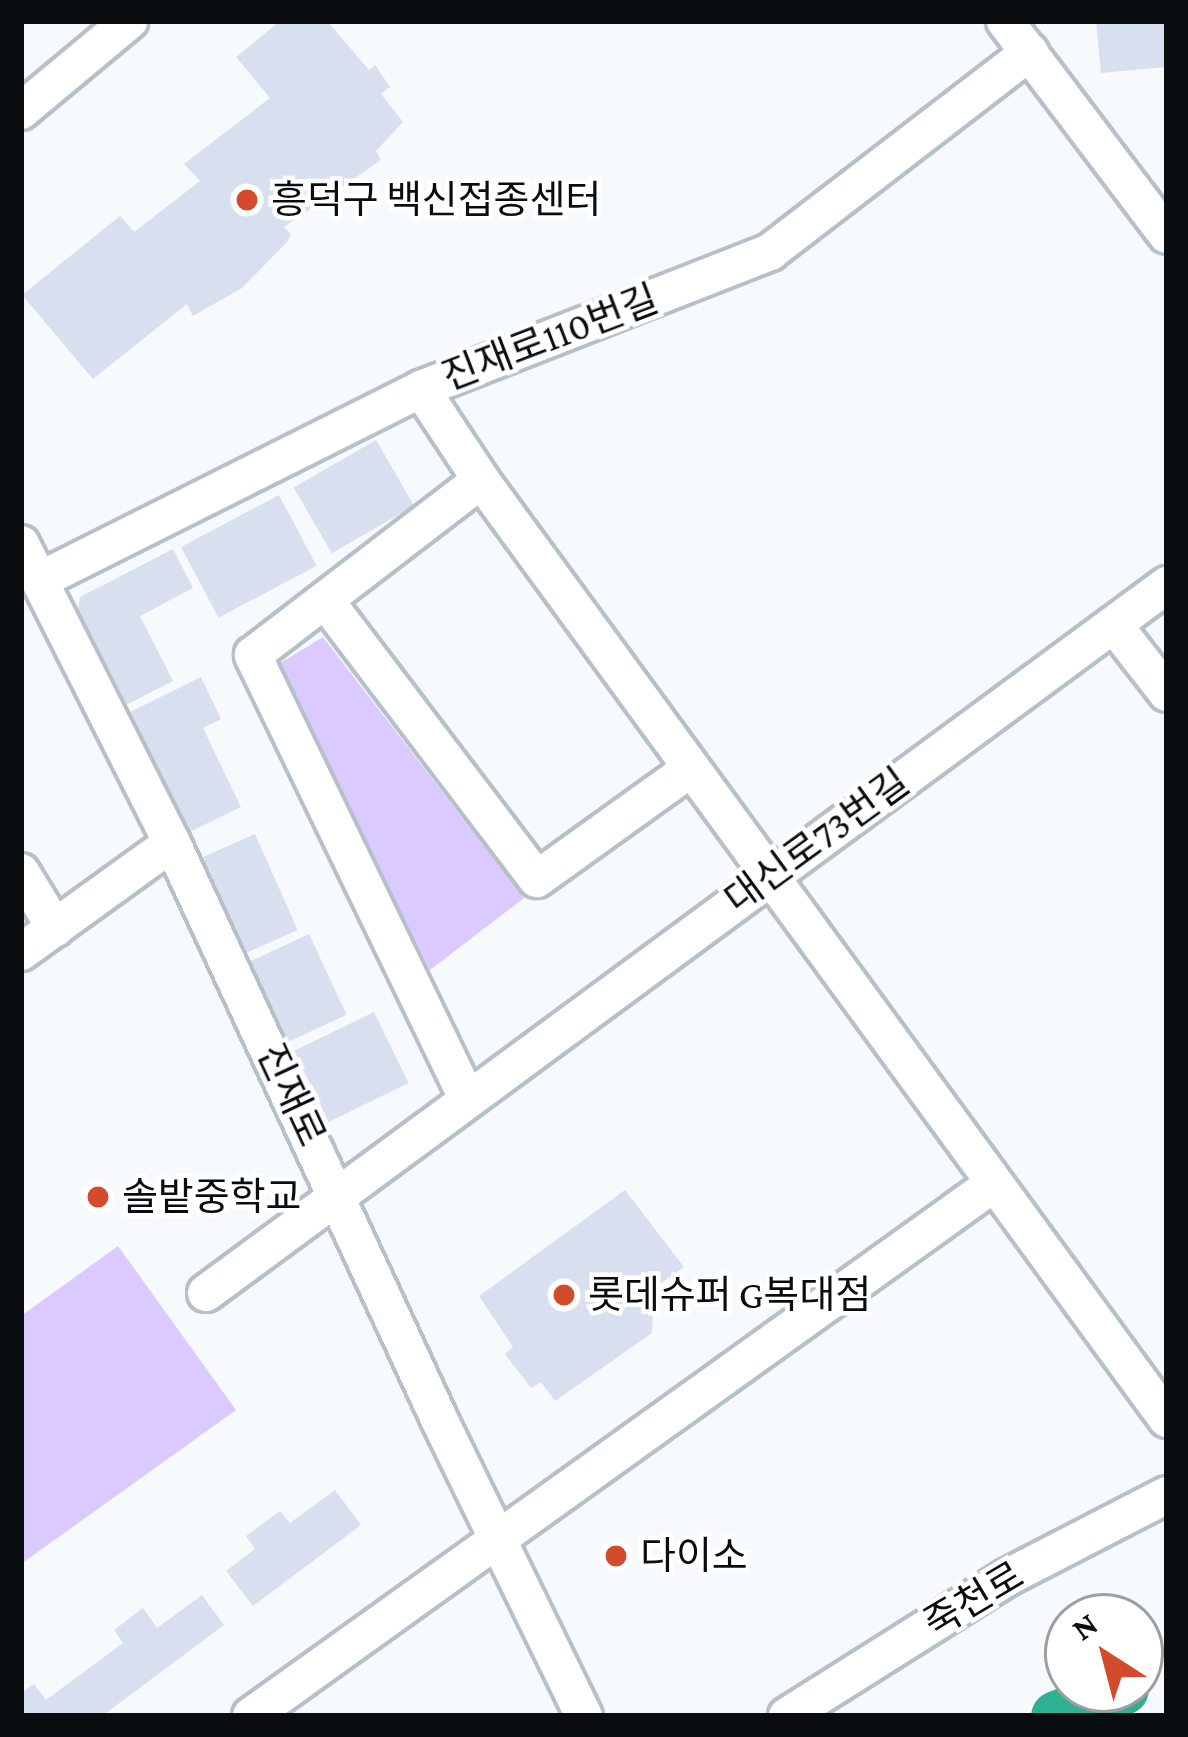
<!DOCTYPE html>
<html>
<head>
<meta charset="utf-8">
<style>
	body { margin:0 }
	#map { position:relative; width:1188px; height:1737px; overflow:hidden; background:#f6fafd; font-family:"Crimson Pro","Noto Sans KR",serif }
	div>[style] { position:absolute }
	.green>* { inset:0; background:#dacaff }
	.river>* { height:51px; margin:-25.5px; padding:0 25.5px; transform-origin:25.5px; border-radius:25.5px; background:#2eb193 }
	.building>* { inset:0; background:#d8dfef; transform-origin:0 0 }
	.roads { filter:drop-shadow(3px 0 #b5c0c8) drop-shadow(-3px 0 #b5c0c8) drop-shadow(0 3px #b5c0c8) drop-shadow(0 -3px #b5c0c8) }
	.minor>* { height:36px; margin:-18px; padding:0 18px; transform-origin:18px; border-radius:18px; background:#fff }
	.dots>* { width:33px; height:33px; translate:-50% -50%; box-sizing:border-box; border:6px solid #fff; border-radius:50% }
	span { translate:-50% -50%; white-space:nowrap; text-align:center; line-height:1.15; -webkit-text-stroke:9px #fff; paint-order:stroke }
	.poi-label { font-size:39px; color:#0a0d10 }
	.left { translate:0 -50%; text-align:left }
	.street-label { font-size:39px; color:#0a0d10 }
	.frame { position:absolute; inset:0; border:24px solid #0a0d10; pointer-events:none }
	.north { position:absolute; left:1044px; top:1593px; width:120px; height:120px; box-sizing:border-box; background:#fff; border:3px solid #9d9e9f; border-radius:50%; rotate:324deg; font-size:33px; font-weight:700; line-height:48px; text-align:center; color:#0a0d10 }
	.north::after { content:''; display:block; margin:auto; width:42px; height:54px; background:#d44a2c; clip-path:polygon(50% 0,100% 100%,50% 72%,0 100%) }
</style>
</head>
<body>
<div id="map">
	<div class="green">
		<div style="clip-path:polygon(323px 637px,524px 898px,430px 970px,277px 665px)"></div>
		<div style="clip-path:polygon(118px 1246px,236px 1410px,21px 1564px,21px 1316px)"></div>
	</div>
	<div class="river">
		<div style="left:1056px;top:1716px;width:72px;rotate:-21.9deg"></div>
	</div>
	<div class="building">
		<div style="clip-path:polygon(280px 21px,327px 21px,369px 70px,375px 65px,390px 87px,381px 94px,403px 122px,376px 151px,381px 160px,284px 227px,291px 235px,287px 242px,242px 288px,193px 316px,187px 304px,93px 379px,22px 295px,120px 216px,134px 232px,200px 181px,184px 164px,270px 98px,236px 57px)"></div>
		<div style="clip-path:polygon(1096px 21px,1167px 21px,1167px 67px,1101px 73px)"></div>
		<div style="left:376px;top:440px;width:76px;height:95px;rotate:60deg"></div>
		<div style="left:279px;top:495px;width:80px;height:111px;rotate:62deg"></div>
		<div style="clip-path:polygon(173px 549px,193px 588px,140px 616px,173px 681px,120px 708px,76px 624px,80px 597px)"></div>
		<div style="clip-path:polygon(201px 677px,221px 719px,203px 728px,241px 807px,181px 836px,124px 715px)"></div>
		<div style="left:255px;top:834px;width:105px;height:63px;rotate:66deg"></div>
		<div style="left:309px;top:934px;width:89px;height:68px;rotate:65deg"></div>
		<div style="left:374px;top:1012px;width:79px;height:89px;rotate:64deg"></div>
		<div style="clip-path:polygon(625px 1190px,684px 1267px,647px 1293px,653px 1302px,652px 1333px,555px 1401px,541px 1382px,531px 1388px,505px 1354px,513px 1347px,479px 1296px)"></div>
		<div style="clip-path:polygon(335px 1490px,361px 1525px,253px 1606px,226px 1571px,255px 1549px,246px 1536px,280px 1511px,290px 1523px)"></div>
		<div style="clip-path:polygon(202px 1595px,224px 1625px,102px 1716px,21px 1716px,21px 1693px,34px 1684px,46px 1700px,123px 1643px,114px 1630px,143px 1608px,157px 1628px)"></div>
	</div>
	<div class="roads">
		<div class="minor">
			<div style="left:1005px;top:21px;width:268px;rotate:52.9deg"></div>
			<div style="left:21px;top:111px;width:141px;rotate:-39.8deg"></div>
			<div style="left:421px;top:389px;width:109px;rotate:56.6deg"></div>
			<div style="left:21px;top:544px;width:335px;rotate:63.2deg"></div>
			<div style="left:172px;top:843px;width:637px;rotate:65.12deg"></div>
			<div style="left:440px;top:1421px;width:328px;rotate:64deg"></div>
			<div style="left:40px;top:580px;width:426px;rotate:-26.6deg"></div>
			<div style="left:421px;top:389px;width:375px;rotate:-21.4deg"></div>
			<div style="left:770px;top:252px;width:328px;rotate:-37.6deg"></div>
			<div style="left:325px;top:600px;width:350px;rotate:52.8deg"></div>
			<div style="left:537px;top:879px;width:188px;rotate:-35.7deg"></div>
			<div style="left:1114px;top:625px;width:86px;rotate:52.1deg"></div>
			<div style="left:21px;top:872px;width:66px;rotate:58.7deg"></div>
			<div style="left:21px;top:952px;width:186px;rotate:-35.8deg"></div>
			<div style="left:466px;top:1096px;width:490px;rotate:-115.8deg"></div>
			<div style="left:253px;top:655px;width:287px;rotate:-37.5deg"></div>
			<div style="left:481px;top:480px;width:1163px;rotate:53.85deg"></div>
			<div style="left:206px;top:1293px;width:1194px;rotate:-36.38deg"></div>
			<div style="left:251px;top:1716px;width:912px;rotate:-35.63deg"></div>
			<div style="left:787px;top:1716px;width:259px;rotate:-32.2deg"></div>
			<div style="left:1006px;top:1578px;width:181px;rotate:-27.3deg"></div>
		</div>
	</div>
	<div class="dots">
		<div style="left:247px;top:200px;background:#d44a2c"></div>
		<div style="left:98px;top:1197px;background:#d44a2c"></div>
		<div style="left:564px;top:1295px;background:#d44a2c"></div>
		<div style="left:616px;top:1556px;background:#d44a2c"></div>
	</div>
	<div class="poi-label">
		<span class="left" style="left:271px;top:200px">흥덕구 백신접종센터</span>
		<span class="left" style="left:122px;top:1197px">솔밭중학교</span>
		<span class="left" style="left:588px;top:1295px">롯데슈퍼 G복대점</span>
		<span class="left" style="left:640px;top:1556px">다이소</span>
	</div>
	<div class="street-label">
		<span style="left:550px;top:338px;rotate:-21deg">진재로110번길</span>
		<span style="left:817px;top:841px;rotate:-36deg">대신로73번길</span>
		<span style="left:291px;top:1095px;rotate:65deg">진재로</span>
		<span style="left:974px;top:1600px;rotate:-31deg">죽천로</span>
	</div>
	<div class="frame"></div>
	<div class="north">N</div>
</div>
</body>
</html>
